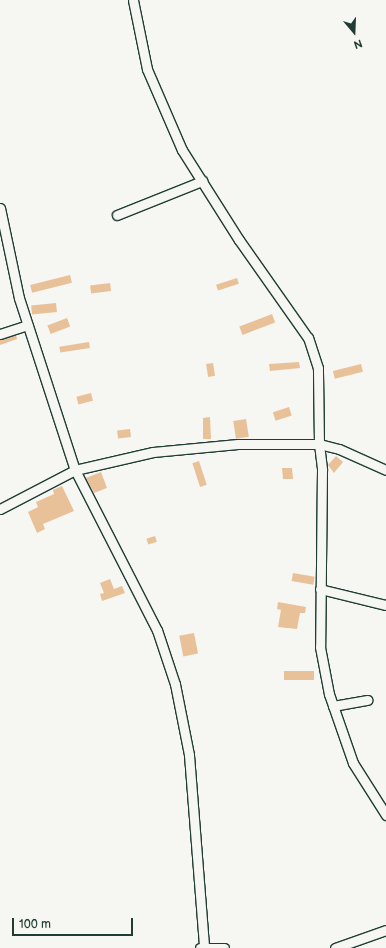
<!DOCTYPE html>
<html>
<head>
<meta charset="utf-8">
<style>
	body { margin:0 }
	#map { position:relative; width:386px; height:948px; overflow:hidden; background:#f6f6f2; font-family:"Balsamiq Sans",sans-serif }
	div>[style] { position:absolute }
	.building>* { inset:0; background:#e9c199; transform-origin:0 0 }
	.roads { filter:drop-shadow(1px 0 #1f3d34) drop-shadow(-1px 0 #1f3d34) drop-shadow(0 1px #1f3d34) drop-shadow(0 -1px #1f3d34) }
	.minor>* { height:9px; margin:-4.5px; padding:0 4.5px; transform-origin:4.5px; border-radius:4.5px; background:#f6f6f2 }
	span { translate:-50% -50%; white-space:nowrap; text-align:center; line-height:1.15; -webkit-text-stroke:3px #f6f6f2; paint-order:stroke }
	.north { position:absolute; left:334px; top:12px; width:40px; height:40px; -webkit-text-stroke:3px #f6f6f2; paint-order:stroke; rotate:161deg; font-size:11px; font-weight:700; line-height:16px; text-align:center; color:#1f3d34 }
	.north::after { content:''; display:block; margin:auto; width:14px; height:18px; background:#1f3d34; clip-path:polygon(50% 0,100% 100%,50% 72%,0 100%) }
	.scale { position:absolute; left:12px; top:918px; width:121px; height:18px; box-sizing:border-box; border:2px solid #1f3d34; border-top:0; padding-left:5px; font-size:12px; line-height:14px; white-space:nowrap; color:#1f3d34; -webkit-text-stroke:3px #f6f6f2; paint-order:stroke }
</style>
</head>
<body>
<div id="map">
	<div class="building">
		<div style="left:70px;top:275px;width:8px;height:41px;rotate:76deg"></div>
		<div style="left:237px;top:278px;width:6px;height:22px;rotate:72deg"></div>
		<div style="left:110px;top:283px;width:8px;height:20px;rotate:83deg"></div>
		<div style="left:56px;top:303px;width:9px;height:25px;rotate:84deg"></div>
		<div style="left:272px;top:314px;width:9px;height:35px;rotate:69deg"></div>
		<div style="left:67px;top:318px;width:9px;height:21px;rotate:69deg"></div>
		<div style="clip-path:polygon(16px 335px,17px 339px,0 345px,0 340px)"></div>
		<div style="left:89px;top:342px;width:6px;height:30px;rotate:81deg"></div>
		<div style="clip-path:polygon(299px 362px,300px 368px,270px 371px,269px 364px)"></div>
		<div style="left:213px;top:363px;width:13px;height:7px;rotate:81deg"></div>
		<div style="left:361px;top:364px;width:8px;height:29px;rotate:76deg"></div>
		<div style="left:91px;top:393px;width:8px;height:15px;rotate:76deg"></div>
		<div style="left:289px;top:407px;width:9px;height:17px;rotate:72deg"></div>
		<div style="clip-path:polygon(210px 417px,211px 439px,203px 439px,203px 418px)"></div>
		<div style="left:246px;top:419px;width:18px;height:13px;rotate:81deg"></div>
		<div style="left:130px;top:429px;width:8px;height:13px;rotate:83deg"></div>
		<div style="clip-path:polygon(336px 456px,343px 462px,334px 473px,328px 465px)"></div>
		<div style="left:199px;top:461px;width:25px;height:7px;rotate:72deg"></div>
		<div style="clip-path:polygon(282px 468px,292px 468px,293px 479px,283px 479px)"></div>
		<div style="clip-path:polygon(101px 472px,107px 488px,94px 493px,86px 478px)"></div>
		<div style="clip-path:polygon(62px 486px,74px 511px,43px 524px,45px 529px,37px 533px,28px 512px,38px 507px,36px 502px,54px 494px,53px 490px)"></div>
		<div style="left:155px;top:536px;width:6px;height:9px;rotate:72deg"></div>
		<div style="left:293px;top:573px;width:22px;height:8px;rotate:10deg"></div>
		<div style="clip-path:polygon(110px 579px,114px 589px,122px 586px,125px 593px,102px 601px,100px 594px,104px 593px,100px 583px)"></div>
		<div style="clip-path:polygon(278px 602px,306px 607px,305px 613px,300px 613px,297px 629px,278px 627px,281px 610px,277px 609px)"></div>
		<div style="left:194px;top:633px;width:21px;height:15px;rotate:79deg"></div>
		<div style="left:314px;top:671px;width:9px;height:30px;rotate:90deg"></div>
	</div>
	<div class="roads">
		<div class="minor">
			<div style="left:0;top:208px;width:92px;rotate:78.1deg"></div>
			<div style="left:19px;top:298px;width:181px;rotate:72deg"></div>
			<div style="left:75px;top:470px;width:180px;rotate:62.9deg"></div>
			<div style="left:157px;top:630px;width:57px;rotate:71.6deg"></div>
			<div style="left:175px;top:684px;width:72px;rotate:78.8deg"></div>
			<div style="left:189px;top:755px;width:192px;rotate:85.5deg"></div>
			<div style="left:117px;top:215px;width:92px;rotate:-21.8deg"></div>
			<div style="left:0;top:334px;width:29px;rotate:-18deg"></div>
			<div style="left:386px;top:470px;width:51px;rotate:-155.9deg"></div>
			<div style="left:339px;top:449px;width:21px;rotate:-166deg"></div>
			<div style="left:319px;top:444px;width:26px;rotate:83deg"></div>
			<div style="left:322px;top:470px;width:177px;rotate:90.6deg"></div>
			<div style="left:320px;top:647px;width:48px;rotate:79.2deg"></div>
			<div style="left:329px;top:694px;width:73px;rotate:70.8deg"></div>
			<div style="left:353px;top:763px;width:62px;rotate:57.6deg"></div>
			<div style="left:0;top:509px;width:85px;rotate:-27.5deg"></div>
			<div style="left:75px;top:470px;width:80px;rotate:-13deg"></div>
			<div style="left:153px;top:452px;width:85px;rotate:-5.4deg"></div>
			<div style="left:238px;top:444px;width:81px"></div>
			<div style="left:319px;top:444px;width:76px;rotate:-90.8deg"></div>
			<div style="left:318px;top:368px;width:32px;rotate:-108deg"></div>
			<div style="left:308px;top:338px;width:120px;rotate:-125.1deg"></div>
			<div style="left:239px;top:240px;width:107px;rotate:-122.3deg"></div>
			<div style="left:182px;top:150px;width:88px;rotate:-113.4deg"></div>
			<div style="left:147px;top:69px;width:70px;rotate:-101.5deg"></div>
			<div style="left:320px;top:589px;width:67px;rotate:13.8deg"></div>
			<div style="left:333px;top:706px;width:35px;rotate:-10deg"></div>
			<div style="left:200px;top:948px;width:24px"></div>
			<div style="left:335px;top:948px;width:54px;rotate:-19.4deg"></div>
		</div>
	</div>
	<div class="north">N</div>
	<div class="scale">100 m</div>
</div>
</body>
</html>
